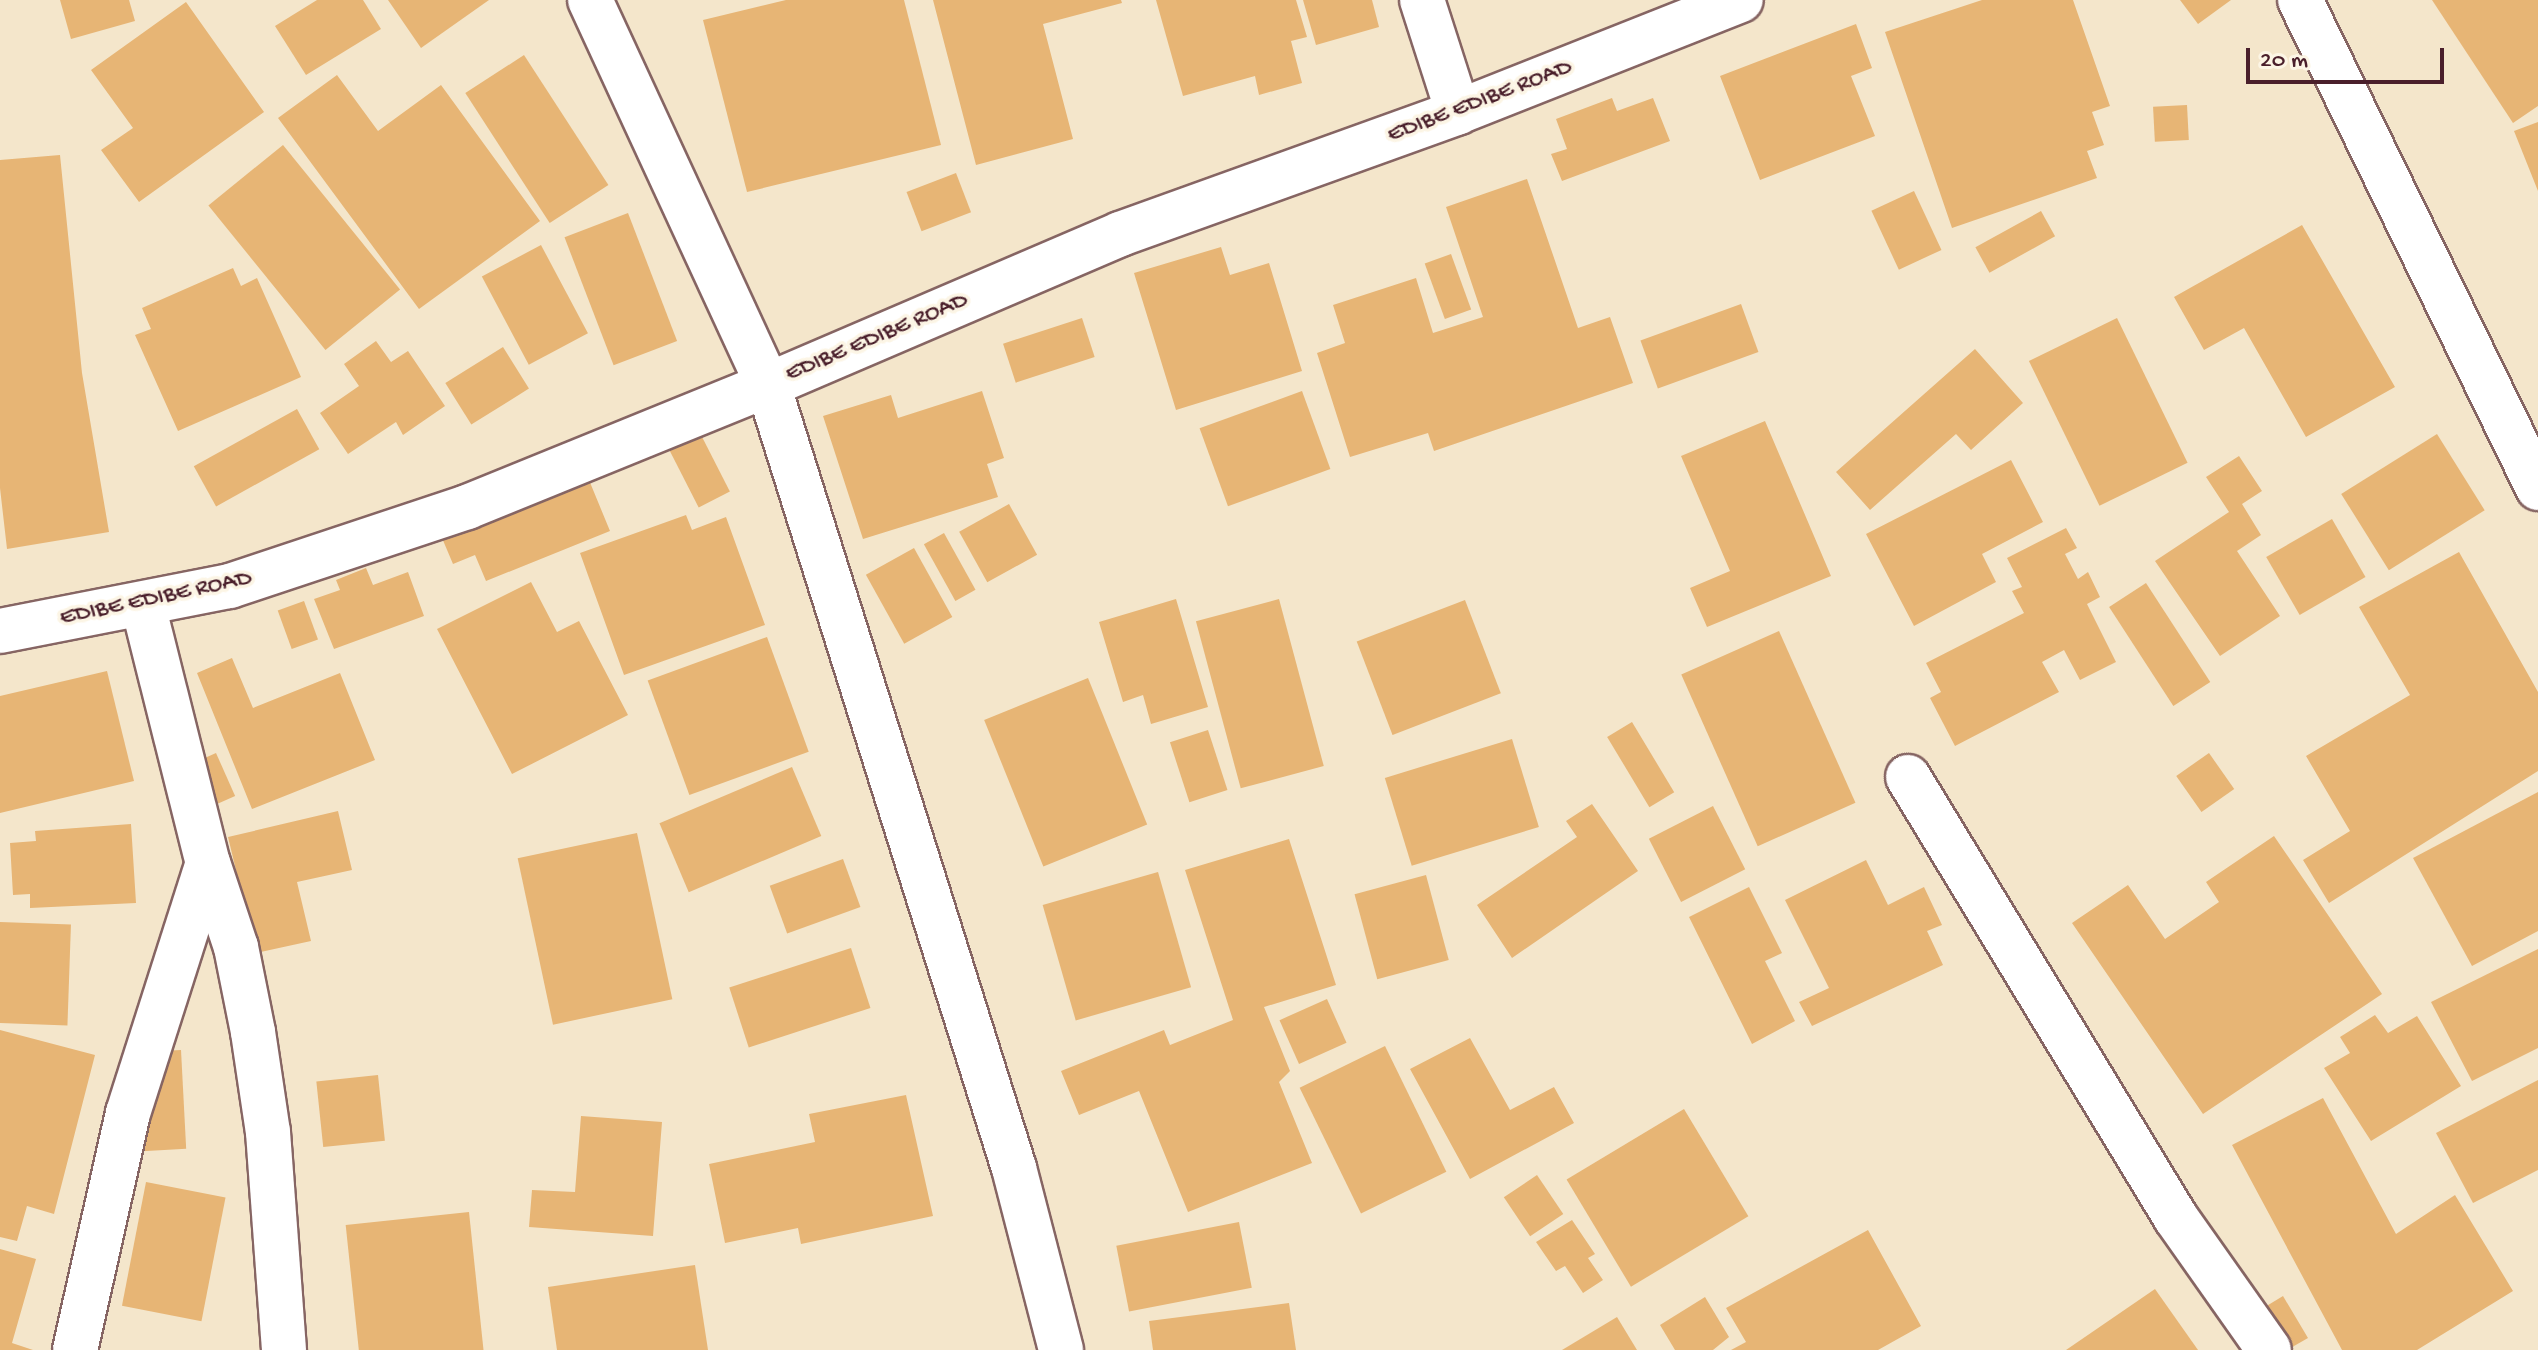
<!DOCTYPE html>
<html>
<head>
<meta charset="utf-8">
<style>
	body { margin:0 }
	#map { position:relative; width:2538px; height:1350px; overflow:hidden; background:#f4e6cb; font-family:"Gochi Hand",sans-serif }
	div>[style] { position:absolute }
	.building>* { inset:0; background:#e7b575; transform-origin:0 0 }
	.roads { filter:drop-shadow(2px 0 #866563) drop-shadow(-2px 0 #866563) drop-shadow(0 2px #866563) drop-shadow(0 -2px #866563) }
	.minor>* { height:44px; margin:-22px; padding:0 22px; transform-origin:22px; border-radius:22px; background:#fff }
	.tertiary>* { height:44px; margin:-22px; padding:0 22px; transform-origin:22px; border-radius:22px; background:#fff }
	.secondary>* { height:44px; margin:-22px; padding:0 22px; transform-origin:22px; border-radius:22px; background:#fff }
	span { translate:-50% -50%; white-space:nowrap; text-align:center; line-height:1.15; -webkit-text-stroke:7px #fcf5e5; paint-order:stroke }
	.street-label { font-size:24px; color:#4a1f2b }
	.scale { position:absolute; left:2246px; top:48px; width:198px; height:36px; box-sizing:border-box; border:4px solid #4a1f2b; border-top:0; padding-left:10px; font-size:24px; line-height:28px; white-space:nowrap; color:#4a1f2b; -webkit-text-stroke:6px #fcf5e5; paint-order:stroke }
</style>
</head>
<body>
<div id="map">
	<div class="building">
		<div style="clip-path:polygon(60px 0,129px 0,135px 21px,71px 39px)"></div>
		<div style="clip-path:polygon(317px 0,363px 0,381px 29px,306px 75px,275px 26px)"></div>
		<div style="clip-path:polygon(388px 0,489px 0,421px 48px)"></div>
		<div style="clip-path:polygon(786px 0,904px 0,941px 145px,747px 192px,703px 20px)"></div>
		<div style="clip-path:polygon(933px 0,1121px 0,1122px 3px,1043px 24px,1073px 139px,976px 165px)"></div>
		<div style="clip-path:polygon(1156px 0,1296px 0,1307px 37px,1291px 41px,1302px 83px,1259px 95px,1255px 76px,1183px 96px)"></div>
		<div style="clip-path:polygon(1303px 0,1372px 0,1379px 27px,1316px 45px)"></div>
		<div style="clip-path:polygon(1982px 0,2073px 0,2110px 106px,2092px 112px,2104px 145px,2087px 151px,2097px 178px,1952px 228px,1885px 32px)"></div>
		<div style="clip-path:polygon(2180px 0,2231px 0,2198px 24px)"></div>
		<div style="clip-path:polygon(2432px 0,2538px 0,2538px 106px,2513px 123px)"></div>
		<div style="clip-path:polygon(186px 2px,264px 112px,139px 202px,101px 150px,133px 128px,91px 70px)"></div>
		<div style="clip-path:polygon(1856px 24px,1872px 68px,1851px 76px,1875px 136px,1760px 180px,1720px 76px)"></div>
		<div style="left:524px;top:55px;width:155px;height:70px;rotate:57deg"></div>
		<div style="clip-path:polygon(337px 75px,378px 131px,441px 85px,540px 221px,419px 309px,278px 118px)"></div>
		<div style="clip-path:polygon(1612px 98px,1617px 111px,1653px 98px,1670px 141px,1562px 181px,1551px 154px,1567px 149px,1556px 119px)"></div>
		<div style="left:2187px;top:105px;width:35px;height:34px;rotate:87deg"></div>
		<div style="clip-path:polygon(2538px 122px,2538px 191px,2514px 131px)"></div>
		<div style="left:283px;top:145px;width:186px;height:96px;rotate:51deg"></div>
		<div style="clip-path:polygon(60px 155px,82px 373px,109px 532px,7px 549px,0 488px,0 160px)"></div>
		<div style="left:956px;top:173px;width:42px;height:53px;rotate:69deg"></div>
		<div style="clip-path:polygon(1527px 179px,1578px 328px,1610px 317px,1633px 383px,1434px 451px,1428px 433px,1350px 457px,1317px 353px,1345px 343px,1333px 305px,1416px 278px,1433px 333px,1483px 317px,1446px 207px)"></div>
		<div style="left:1914px;top:191px;width:65px;height:47px;rotate:65deg"></div>
		<div style="left:2041px;top:211px;width:29px;height:75px;rotate:61deg"></div>
		<div style="left:628px;top:213px;width:137px;height:68px;rotate:69deg"></div>
		<div style="clip-path:polygon(2302px 225px,2395px 387px,2306px 437px,2244px 328px,2204px 350px,2174px 297px)"></div>
		<div style="left:541px;top:245px;width:100px;height:67px;rotate:62deg"></div>
		<div style="clip-path:polygon(1221px 247px,1230px 275px,1269px 263px,1302px 371px,1176px 410px,1134px 273px)"></div>
		<div style="left:1451px;top:254px;width:59px;height:28px;rotate:70deg"></div>
		<div style="clip-path:polygon(233px 268px,241px 286px,257px 278px,301px 377px,178px 431px,135px 335px,151px 329px,142px 308px)"></div>
		<div style="left:1741px;top:304px;width:51px;height:107px;rotate:70deg"></div>
		<div style="left:1082px;top:318px;width:41px;height:83px;rotate:72deg"></div>
		<div style="left:2117px;top:318px;width:161px;height:98px;rotate:64deg"></div>
		<div style="clip-path:polygon(376px 341px,391px 362px,408px 351px,445px 406px,403px 435px,396px 422px,348px 454px,320px 413px,359px 386px,344px 364px)"></div>
		<div style="left:503px;top:347px;width:49px;height:68px;rotate:58deg"></div>
		<div style="clip-path:polygon(1975px 349px,2023px 403px,1971px 450px,1956px 434px,1870px 510px,1836px 472px)"></div>
		<div style="clip-path:polygon(982px 391px,1004px 458px,987px 464px,998px 497px,863px 539px,823px 416px,891px 395px,898px 418px)"></div>
		<div style="left:1302px;top:391px;width:83px;height:109px;rotate:70deg"></div>
		<div style="left:297px;top:409px;width:46px;height:118px;rotate:61deg"></div>
		<div style="clip-path:polygon(1765px 421px,1831px 576px,1707px 627px,1690px 588px,1730px 571px,1681px 456px)"></div>
		<div style="left:699px;top:431px;width:68px;height:35px;rotate:63deg"></div>
		<div style="left:2437px;top:434px;width:90px;height:113px;rotate:58deg"></div>
		<div style="clip-path:polygon(2239px 456px,2262px 491px,2242px 504px,2261px 535px,2237px 551px,2280px 616px,2220px 656px,2155px 561px,2229px 512px,2206px 477px)"></div>
		<div style="clip-path:polygon(2011px 460px,2043px 522px,1982px 554px,1996px 582px,1914px 626px,1866px 534px)"></div>
		<div style="clip-path:polygon(589px 480px,610px 531px,486px 581px,475px 555px,453px 564px,442px 538px)"></div>
		<div style="left:1009px;top:504px;width:58px;height:57px;rotate:61deg"></div>
		<div style="clip-path:polygon(686px 515px,692px 530px,726px 517px,765px 625px,624px 675px,580px 553px)"></div>
		<div style="left:2332px;top:519px;width:67px;height:76px;rotate:60deg"></div>
		<div style="clip-path:polygon(2066px 528px,2077px 548px,2065px 554px,2078px 579px,2088px 572px,2100px 597px,2087px 604px,2116px 662px,2080px 680px,2064px 650px,2042px 662px,2059px 692px,1955px 746px,1930px 698px,1941px 692px,1926px 663px,2024px 613px,2012px 591px,2022px 587px,2007px 558px)"></div>
		<div style="left:944px;top:533px;width:65px;height:23px;rotate:61deg"></div>
		<div style="left:914px;top:548px;width:79px;height:55px;rotate:61deg"></div>
		<div style="clip-path:polygon(2459px 552px,2538px 692px,2538px 771px,2329px 903px,2303px 860px,2350px 831px,2306px 756px,2410px 695px,2359px 607px)"></div>
		<div style="clip-path:polygon(366px 568px,373px 585px,408px 572px,424px 616px,334px 649px,314px 599px,340px 590px,336px 580px)"></div>
		<div style="clip-path:polygon(531px 582px,557px 632px,579px 621px,628px 715px,512px 774px,437px 629px)"></div>
		<div style="left:2146px;top:583px;width:118px;height:44px;rotate:57deg"></div>
		<div style="clip-path:polygon(1176px 599px,1208px 707px,1151px 724px,1143px 695px,1123px 702px,1099px 622px)"></div>
		<div style="left:1279px;top:599px;width:173px;height:86px;rotate:75deg"></div>
		<div style="left:1465px;top:600px;width:100px;height:116px;rotate:69deg"></div>
		<div style="left:304px;top:601px;width:41px;height:28px;rotate:70deg"></div>
		<div style="left:1779px;top:631px;width:188px;height:107px;rotate:66deg"></div>
		<div style="left:767px;top:637px;width:122px;height:127px;rotate:70deg"></div>
		<div style="clip-path:polygon(232px 658px,253px 708px,340px 673px,375px 760px,252px 809px,197px 673px)"></div>
		<div style="clip-path:polygon(107px 671px,134px 781px,0 813px,0 696px)"></div>
		<div style="left:1088px;top:678px;width:158px;height:112px;rotate:68deg"></div>
		<div style="left:1632px;top:722px;width:82px;height:29px;rotate:59deg"></div>
		<div style="left:1208px;top:730px;width:63px;height:40px;rotate:72deg"></div>
		<div style="left:1512px;top:739px;width:92px;height:133px;rotate:73deg"></div>
		<div style="left:216px;top:753px;width:47px;height:21px;rotate:66deg"></div>
		<div style="left:2209px;top:753px;width:44px;height:40px;rotate:55deg"></div>
		<div style="left:792px;top:767px;width:75px;height:144px;rotate:67deg"></div>
		<div style="clip-path:polygon(2538px 792px,2538px 931px,2472px 966px,2413px 858px)"></div>
		<div style="clip-path:polygon(1592px 804px,1638px 871px,1512px 958px,1477px 905px,1577px 837px,1566px 821px)"></div>
		<div style="left:1713px;top:806px;width:71px;height:72px;rotate:63deg"></div>
		<div style="clip-path:polygon(338px 811px,352px 870px,297px 882px,311px 941px,256px 953px,228px 837px)"></div>
		<div style="clip-path:polygon(131px 824px,136px 903px,30px 908px,30px 894px,13px 895px,10px 843px,36px 841px,35px 831px)"></div>
		<div style="left:637px;top:833px;width:170px;height:122px;rotate:78deg"></div>
		<div style="clip-path:polygon(2274px 836px,2382px 994px,2203px 1114px,2072px 923px,2128px 885px,2165px 939px,2219px 902px,2206px 882px)"></div>
		<div style="clip-path:polygon(1289px 839px,1336px 985px,1264px 1007px,1290px 1071px,1279px 1082px,1312px 1163px,1188px 1212px,1139px 1091px,1079px 1115px,1061px 1071px,1164px 1030px,1170px 1045px,1233px 1020px,1185px 870px)"></div>
		<div style="left:843px;top:859px;width:51px;height:78px;rotate:70deg"></div>
		<div style="clip-path:polygon(1866px 860px,1888px 905px,1924px 887px,1942px 925px,1927px 931px,1943px 965px,1812px 1026px,1799px 1002px,1829px 988px,1785px 900px)"></div>
		<div style="left:1158px;top:872px;width:120px;height:120px;rotate:74deg"></div>
		<div style="left:1426px;top:875px;width:88px;height:74px;rotate:75deg"></div>
		<div style="clip-path:polygon(1749px 887px,1782px 953px,1765px 961px,1795px 1021px,1752px 1044px,1689px 917px)"></div>
		<div style="left:0;top:922px;width:71px;height:101px;rotate:2deg"></div>
		<div style="left:851px;top:948px;width:63px;height:128px;rotate:72deg"></div>
		<div style="clip-path:polygon(2538px 949px,2538px 1048px,2472px 1081px,2431px 1002px)"></div>
		<div style="left:1327px;top:999px;width:48px;height:52px;rotate:66deg"></div>
		<div style="clip-path:polygon(2375px 1015px,2388px 1033px,2417px 1016px,2461px 1086px,2371px 1141px,2324px 1068px,2350px 1053px,2340px 1037px)"></div>
		<div style="clip-path:polygon(0 1030px,95px 1055px,54px 1214px,27px 1206px,17px 1241px,0 1237px)"></div>
		<div style="clip-path:polygon(1470px 1038px,1510px 1110px,1554px 1087px,1574px 1123px,1470px 1179px,1410px 1069px)"></div>
		<div style="left:1385px;top:1046px;width:140px;height:95px;rotate:64deg"></div>
		<div style="left:181px;top:1050px;width:99px;height:44px;rotate:87deg"></div>
		<div style="left:378px;top:1075px;width:66px;height:62px;rotate:84deg"></div>
		<div style="clip-path:polygon(2538px 1080px,2538px 1170px,2473px 1203px,2436px 1133px)"></div>
		<div style="clip-path:polygon(906px 1095px,933px 1216px,801px 1244px,798px 1228px,725px 1243px,709px 1164px,815px 1142px,809px 1114px)"></div>
		<div style="clip-path:polygon(2323px 1098px,2396px 1234px,2455px 1195px,2513px 1291px,2417px 1350px,2342px 1350px,2232px 1145px)"></div>
		<div style="left:1684px;top:1109px;width:125px;height:137px;rotate:59deg"></div>
		<div style="clip-path:polygon(581px 1116px,662px 1122px,653px 1236px,529px 1227px,532px 1190px,575px 1192px)"></div>
		<div style="left:1537px;top:1175px;width:47px;height:40px;rotate:56deg"></div>
		<div style="left:146px;top:1182px;width:81px;height:126px;rotate:11deg"></div>
		<div style="left:469px;top:1212px;width:139px;height:124px;rotate:84deg"></div>
		<div style="clip-path:polygon(1572px 1220px,1595px 1254px,1588px 1258px,1603px 1280px,1583px 1293px,1565px 1266px,1556px 1271px,1536px 1242px)"></div>
		<div style="left:1239px;top:1222px;width:67px;height:125px;rotate:79deg"></div>
		<div style="clip-path:polygon(1868px 1230px,1921px 1326px,1878px 1350px,1731px 1350px,1746px 1342px,1726px 1308px)"></div>
		<div style="clip-path:polygon(0 1249px,36px 1259px,12px 1343px,33px 1350px,0 1350px)"></div>
		<div style="clip-path:polygon(695px 1265px,708px 1350px,557px 1350px,548px 1287px)"></div>
		<div style="clip-path:polygon(2155px 1289px,2198px 1350px,2066px 1350px)"></div>
		<div style="clip-path:polygon(2283px 1296px,2308px 1338px,2287px 1350px,2255px 1313px)"></div>
		<div style="clip-path:polygon(1705px 1297px,1729px 1337px,1713px 1350px,1675px 1350px,1660px 1325px)"></div>
		<div style="clip-path:polygon(1289px 1303px,1296px 1350px,1153px 1350px,1149px 1321px)"></div>
		<div style="clip-path:polygon(1617px 1317px,1637px 1350px,1562px 1350px)"></div>
	</div>
	<div class="roads">
		<div class="minor">
			<div style="left:590px;top:0;width:424px;rotate:65.2deg"></div>
			<div style="left:768px;top:385px;width:821px;rotate:72.56deg"></div>
			<div style="left:1014px;top:1168px;width:188px;rotate:75.5deg"></div>
			<div style="left:1422px;top:0;width:118px;rotate:72.2deg"></div>
			<div style="left:143px;top:605px;width:266px;rotate:75.9deg"></div>
			<div style="left:208px;top:863px;width:89px;rotate:71.6deg"></div>
			<div style="left:236px;top:947px;width:87px;rotate:78.7deg"></div>
			<div style="left:253px;top:1032px;width:101px;rotate:81.5deg"></div>
			<div style="left:268px;top:1132px;width:219px;rotate:85.8deg"></div>
			<div style="left:1908px;top:777px;width:516px;rotate:58.71deg"></div>
			<div style="left:2176px;top:1218px;width:161px;rotate:54.8deg"></div>
			<div style="left:75px;top:1350px;width:243px;rotate:-77.4deg"></div>
			<div style="left:128px;top:1113px;width:262px;rotate:-72.3deg"></div>
		</div>
		<div class="tertiary">
			<div style="left:2300px;top:0;width:543px;rotate:64deg"></div>
		</div>
		<div class="secondary">
			<div style="left:0;top:631px;width:234px;rotate:-11.1deg"></div>
			<div style="left:230px;top:586px;width:250px;rotate:-18.4deg"></div>
			<div style="left:467px;top:507px;width:325px;rotate:-22.1deg"></div>
			<div style="left:768px;top:385px;width:383px;rotate:-23.2deg"></div>
			<div style="left:1120px;top:234px;width:359px;rotate:-19.8deg"></div>
			<div style="left:1458px;top:112px;width:304px;rotate:-21.6deg"></div>
		</div>
	</div>
	<div class="street-label">
		<span style="left:1480px;top:102px;rotate:-21deg">EDIBE EDIBE ROAD</span>
		<span style="left:877px;top:338px;rotate:-23deg">EDIBE EDIBE ROAD</span>
		<span style="left:156px;top:599px;rotate:-12deg">EDIBE EDIBE ROAD</span>
	</div>
	<div class="scale">20 m</div>
</div>
</body>
</html>
